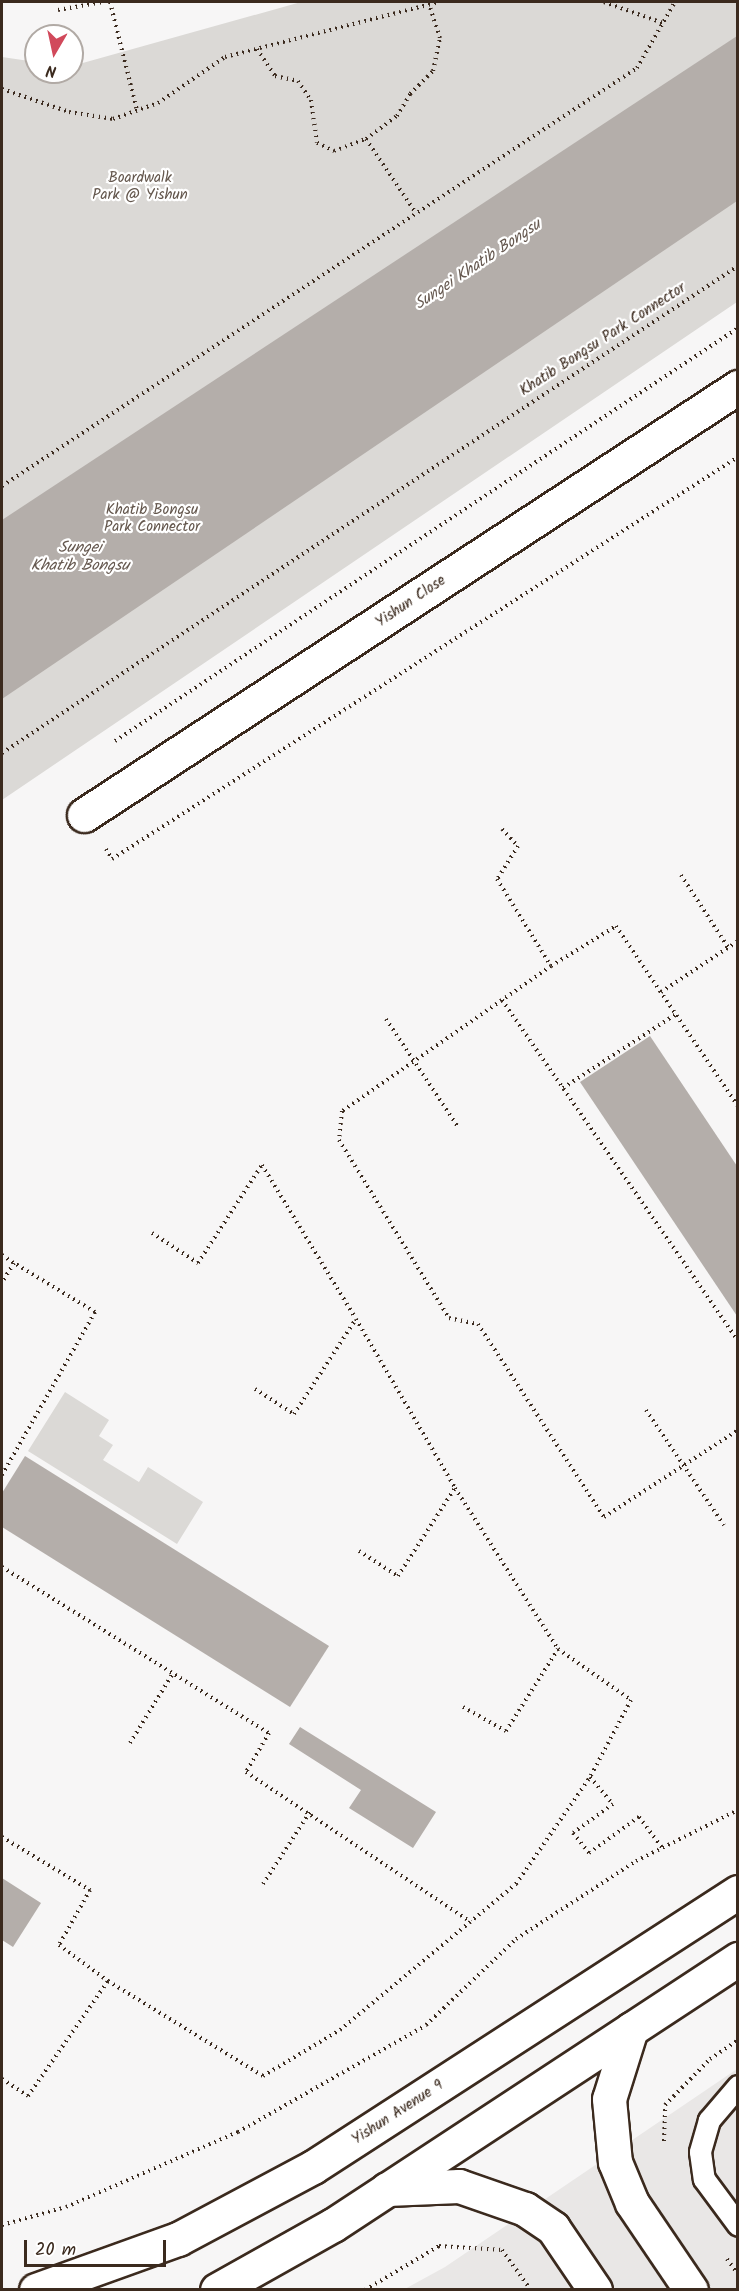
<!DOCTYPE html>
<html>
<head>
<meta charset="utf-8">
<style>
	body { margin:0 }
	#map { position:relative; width:739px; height:2291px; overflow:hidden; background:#f7f6f6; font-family:Kalam,sans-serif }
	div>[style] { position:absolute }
	.built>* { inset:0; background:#e9e7e6 }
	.green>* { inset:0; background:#dbd9d6 }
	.water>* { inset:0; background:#b4aeaa }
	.path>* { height:4px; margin-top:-2px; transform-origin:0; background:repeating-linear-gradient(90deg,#3b2a1e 0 1.5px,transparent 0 6px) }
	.roads { filter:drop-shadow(2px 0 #3b2a1e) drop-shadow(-2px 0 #3b2a1e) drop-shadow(0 2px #3b2a1e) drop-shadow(0 -2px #3b2a1e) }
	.service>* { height:21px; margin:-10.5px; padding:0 10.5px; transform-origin:10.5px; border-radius:10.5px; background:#fff }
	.minor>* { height:33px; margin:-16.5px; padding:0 16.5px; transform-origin:16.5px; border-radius:16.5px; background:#fff }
	.tertiary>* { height:33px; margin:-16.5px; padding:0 16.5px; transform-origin:16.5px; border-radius:16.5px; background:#fff }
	span { translate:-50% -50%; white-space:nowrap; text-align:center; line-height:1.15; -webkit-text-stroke:4.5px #fff; paint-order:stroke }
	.park-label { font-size:15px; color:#63564c }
	.street-label { font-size:15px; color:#3b2a1e }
	.water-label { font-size:16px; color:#65584f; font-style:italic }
	.frame { position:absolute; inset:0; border:3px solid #3b2a1e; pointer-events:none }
	.north { position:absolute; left:24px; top:24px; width:60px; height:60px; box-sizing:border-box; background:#fff; border:2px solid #b1aaa5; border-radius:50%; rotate:189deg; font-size:16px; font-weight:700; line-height:24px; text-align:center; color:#3b2a1e }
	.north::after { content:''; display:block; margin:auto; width:21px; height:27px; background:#d1495b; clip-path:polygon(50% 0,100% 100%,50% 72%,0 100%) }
	.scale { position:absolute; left:24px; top:2240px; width:142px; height:27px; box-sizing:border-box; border:3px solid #3b2a1e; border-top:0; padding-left:8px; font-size:18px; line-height:21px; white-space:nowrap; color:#3b2a1e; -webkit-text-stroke:4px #fff; paint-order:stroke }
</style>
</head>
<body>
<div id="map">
	<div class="built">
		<div style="clip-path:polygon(737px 2069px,737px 2289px,403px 2290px,445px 2267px)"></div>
	</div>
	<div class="green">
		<div style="clip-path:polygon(301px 2px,737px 2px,737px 302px,2px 800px,2px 57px,36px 62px,36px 72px,72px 72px,72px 66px)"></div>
		<div style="clip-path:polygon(65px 1392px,109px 1420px,99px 1436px,113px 1445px,103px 1460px,139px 1482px,148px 1467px,203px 1502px,177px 1544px,28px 1451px)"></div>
	</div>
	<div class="water">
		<div style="clip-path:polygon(737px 36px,737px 201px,2px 699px,2px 520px)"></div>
		<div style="clip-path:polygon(650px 1036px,737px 1166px,737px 1316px,580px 1082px)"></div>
		<div style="clip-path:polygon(25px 1456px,329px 1646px,290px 1707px,2px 1527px,2px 1493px)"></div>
		<div style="clip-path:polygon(300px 1727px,436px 1812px,413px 1848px,349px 1808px,361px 1790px,289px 1744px)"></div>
		<div style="clip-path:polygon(2px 1878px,41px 1903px,13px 1947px,2px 1940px)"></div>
	</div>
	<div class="path">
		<div style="left:110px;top:2px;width:111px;rotate:76deg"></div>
		<div style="left:604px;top:2px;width:63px;rotate:19.6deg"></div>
		<div style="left:58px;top:10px;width:46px;rotate:-10.1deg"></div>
		<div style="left:257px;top:49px;width:32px;rotate:56deg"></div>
		<div style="left:275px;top:76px;width:24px;rotate:12deg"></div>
		<div style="left:298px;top:81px;width:23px;rotate:56deg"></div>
		<div style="left:311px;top:100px;width:43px;rotate:82.1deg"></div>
		<div style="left:317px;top:143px;width:19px;rotate:25deg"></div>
		<div style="left:334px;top:151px;width:34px;rotate:-21deg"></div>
		<div style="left:366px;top:139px;width:39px;rotate:-37deg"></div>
		<div style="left:397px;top:116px;width:26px;rotate:-59deg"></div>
		<div style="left:410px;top:94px;width:33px;rotate:-45deg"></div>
		<div style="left:433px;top:71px;width:34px;rotate:-78deg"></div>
		<div style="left:440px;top:38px;width:36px;rotate:-108deg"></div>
		<div style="left:2px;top:89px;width:71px;rotate:18.9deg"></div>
		<div style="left:69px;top:112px;width:45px;rotate:9deg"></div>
		<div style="left:113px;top:119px;width:48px;rotate:-19.6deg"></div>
		<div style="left:158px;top:103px;width:81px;rotate:-34.5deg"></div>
		<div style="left:225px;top:57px;width:221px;rotate:-14.4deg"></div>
		<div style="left:366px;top:139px;width:89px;rotate:56deg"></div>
		<div style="left:2px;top:486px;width:760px;rotate:-33.36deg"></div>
		<div style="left:637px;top:68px;width:76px;rotate:-60.1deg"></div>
		<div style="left:115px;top:741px;width:747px;rotate:-33.54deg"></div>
		<div style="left:2px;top:753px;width:883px;rotate:-33.49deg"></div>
		<div style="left:502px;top:829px;width:23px;rotate:47deg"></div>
		<div style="left:518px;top:846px;width:39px;rotate:122deg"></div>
		<div style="left:497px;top:879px;width:102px;rotate:58.2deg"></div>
		<div style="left:551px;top:966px;width:254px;rotate:145.2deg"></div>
		<div style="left:342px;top:1111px;width:29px;rotate:96deg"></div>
		<div style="left:339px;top:1140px;width:209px;rotate:58.3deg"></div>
		<div style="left:449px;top:1318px;width:30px;rotate:12deg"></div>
		<div style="left:478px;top:1324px;width:230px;rotate:56.9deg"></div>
		<div style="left:604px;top:1517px;width:160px;rotate:-33deg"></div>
		<div style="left:106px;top:849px;width:12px;rotate:59deg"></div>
		<div style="left:112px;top:859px;width:744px;rotate:-32.71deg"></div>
		<div style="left:681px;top:875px;width:86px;rotate:56.9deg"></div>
		<div style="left:551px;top:966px;width:76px;rotate:-31.6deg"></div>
		<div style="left:616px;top:926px;width:217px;rotate:55.9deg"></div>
		<div style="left:661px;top:992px;width:92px;rotate:-33.5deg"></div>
		<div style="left:502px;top:1000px;width:415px;rotate:55.3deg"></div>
		<div style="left:386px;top:1019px;width:130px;rotate:56.3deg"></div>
		<div style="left:563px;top:1088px;width:135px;rotate:-33.2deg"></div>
		<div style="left:152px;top:1233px;width:55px;rotate:33.1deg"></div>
		<div style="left:198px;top:1263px;width:117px;rotate:-56.9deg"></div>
		<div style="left:262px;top:1165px;width:180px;rotate:58.6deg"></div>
		<div style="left:2px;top:1255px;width:14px;rotate:34deg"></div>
		<div style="left:14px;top:1263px;width:22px;rotate:122deg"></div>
		<div style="left:255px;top:1389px;width:46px;rotate:32.7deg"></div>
		<div style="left:294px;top:1414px;width:113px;rotate:-56.9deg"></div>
		<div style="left:356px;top:1319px;width:196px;rotate:59.6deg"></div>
		<div style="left:646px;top:1410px;width:139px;rotate:55.9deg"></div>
		<div style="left:2px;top:1475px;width:188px;rotate:-60.3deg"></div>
		<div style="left:95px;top:1312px;width:95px;rotate:-148.8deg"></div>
		<div style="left:359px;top:1551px;width:46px;rotate:32.7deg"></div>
		<div style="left:398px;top:1576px;width:105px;rotate:-57.1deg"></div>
		<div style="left:455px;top:1488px;width:191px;rotate:57.4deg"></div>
		<div style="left:2px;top:1567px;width:314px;rotate:31.9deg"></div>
		<div style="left:269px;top:1733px;width:45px;rotate:120.5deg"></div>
		<div style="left:246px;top:1772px;width:270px;rotate:33.7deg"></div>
		<div style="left:463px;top:1707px;width:49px;rotate:29.2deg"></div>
		<div style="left:506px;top:1731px;width:97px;rotate:-57.6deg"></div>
		<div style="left:558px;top:1649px;width:89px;rotate:34.9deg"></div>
		<div style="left:631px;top:1700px;width:87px;rotate:118deg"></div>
		<div style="left:130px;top:1743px;width:82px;rotate:-58.4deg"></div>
		<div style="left:2px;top:1837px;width:103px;rotate:31.1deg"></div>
		<div style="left:90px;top:1890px;width:63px;rotate:119.4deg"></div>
		<div style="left:59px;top:1945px;width:61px;rotate:36.3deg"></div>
		<div style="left:263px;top:1884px;width:86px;rotate:-56.9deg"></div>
		<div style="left:2px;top:2079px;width:31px;rotate:33deg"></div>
		<div style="left:28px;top:2096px;width:140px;rotate:-55.2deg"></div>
		<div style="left:108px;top:1981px;width:182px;rotate:31.5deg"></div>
		<div style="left:263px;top:2076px;width:90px;rotate:-30.9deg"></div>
		<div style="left:340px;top:2030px;width:229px;rotate:-39.7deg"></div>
		<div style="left:516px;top:1884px;width:130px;rotate:-55.3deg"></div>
		<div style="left:590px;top:1777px;width:35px;rotate:50deg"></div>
		<div style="left:613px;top:1804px;width:49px;rotate:144.1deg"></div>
		<div style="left:573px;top:1833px;width:26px;rotate:51deg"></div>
		<div style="left:589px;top:1853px;width:62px;rotate:-35.8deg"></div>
		<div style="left:639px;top:1817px;width:39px;rotate:53deg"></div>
		<div style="left:664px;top:2141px;width:36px;rotate:-88deg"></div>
		<div style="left:665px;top:2105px;width:64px;rotate:-45.6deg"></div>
		<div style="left:710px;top:2059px;width:34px;rotate:-34deg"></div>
		<div style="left:2px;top:2225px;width:66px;rotate:-15.7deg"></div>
		<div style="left:66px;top:2207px;width:188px;rotate:-23.6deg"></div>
		<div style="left:238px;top:2132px;width:216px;rotate:-29.6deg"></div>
		<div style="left:426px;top:2025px;width:124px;rotate:-43.7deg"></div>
		<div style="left:516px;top:1939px;width:143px;rotate:-33deg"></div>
		<div style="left:636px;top:1861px;width:114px;rotate:-26.6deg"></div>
		<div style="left:727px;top:2259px;width:19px;rotate:54deg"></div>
		<div style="left:365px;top:2290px;width:86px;rotate:-30.7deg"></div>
		<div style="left:439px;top:2246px;width:63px;rotate:3.6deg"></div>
		<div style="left:502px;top:2250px;width:49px;rotate:54.1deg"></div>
	</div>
	<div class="roads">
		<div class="service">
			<div style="left:738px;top:2086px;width:45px;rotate:130.5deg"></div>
			<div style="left:709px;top:2120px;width:33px;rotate:106deg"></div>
			<div style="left:700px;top:2152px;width:27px;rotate:82deg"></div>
			<div style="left:704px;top:2179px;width:57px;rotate:53.5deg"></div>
		</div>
		<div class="minor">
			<div style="left:84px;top:815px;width:782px;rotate:-33.2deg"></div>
			<div style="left:631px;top:2029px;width:73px;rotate:107.4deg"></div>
			<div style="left:609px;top:2099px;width:63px;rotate:84.6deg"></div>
			<div style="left:615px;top:2162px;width:44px;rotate:67.5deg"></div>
			<div style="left:632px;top:2203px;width:105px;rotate:55.9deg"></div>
			<div style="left:387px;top:2189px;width:72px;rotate:-2.4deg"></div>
			<div style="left:459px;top:2186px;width:70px;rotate:19.2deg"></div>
			<div style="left:525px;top:2209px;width:34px;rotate:34deg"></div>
			<div style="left:553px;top:2228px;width:75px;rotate:55.9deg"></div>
		</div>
		<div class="tertiary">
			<div style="left:36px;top:2290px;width:151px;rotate:-19.8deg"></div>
			<div style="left:178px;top:2239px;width:153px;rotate:-28.1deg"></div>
			<div style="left:313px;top:2167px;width:506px;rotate:-32.91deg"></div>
			<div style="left:217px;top:2290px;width:133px;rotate:-29.3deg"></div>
			<div style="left:333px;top:2225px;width:485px;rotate:-33.3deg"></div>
		</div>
	</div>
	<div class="park-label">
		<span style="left:140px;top:187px">Boardwalk<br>Park @ Yishun</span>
		<span style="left:152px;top:519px">Khatib Bongsu<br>Park Connector</span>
	</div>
	<div class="street-label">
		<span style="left:603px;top:340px;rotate:-33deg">Khatib Bongsu Park Connector</span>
		<span style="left:411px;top:602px;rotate:-34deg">Yishun Close</span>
		<span style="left:398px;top:2113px;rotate:-33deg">Yishun Avenue 9</span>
	</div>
	<div class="water-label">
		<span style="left:478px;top:265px;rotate:-34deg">Sungei Khatib Bongsu</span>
		<span style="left:80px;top:557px">Sungei<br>Khatib Bongsu</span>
	</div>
	<div class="frame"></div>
	<div class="north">N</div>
	<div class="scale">20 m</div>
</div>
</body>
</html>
